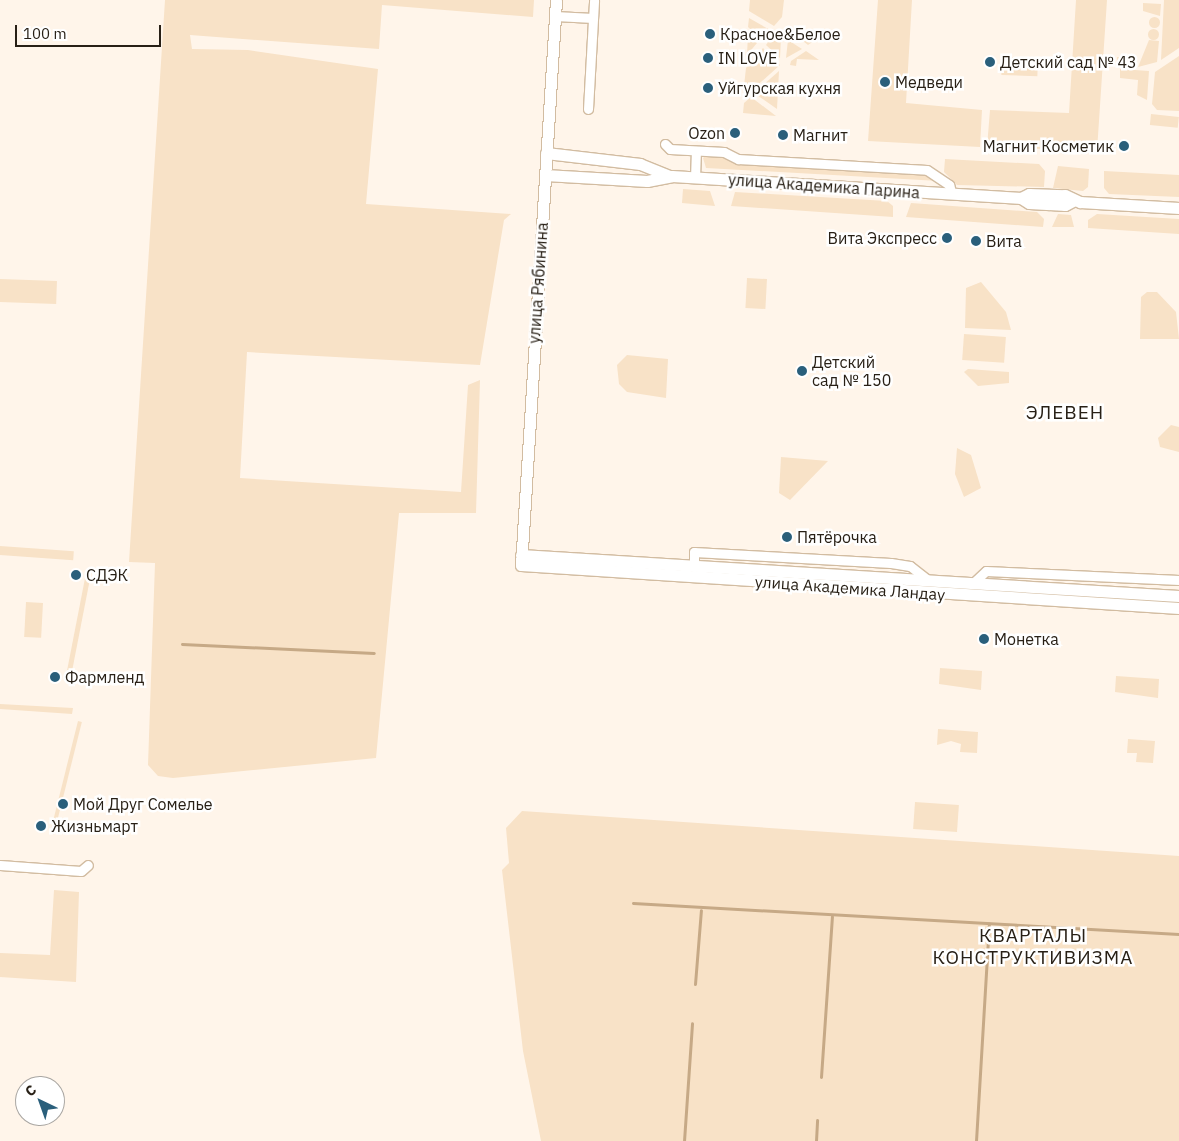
<!DOCTYPE html>
<html>
<head>
<meta charset="utf-8">
<style>
	body { margin:0 }
	#map { position:relative; width:1179px; height:1141px; overflow:hidden; background:#fff5ea; font-family:"IBM Plex Sans",sans-serif }
	div>[style] { position:absolute }
	.green>* { inset:0; background:#f8e2c7; transform-origin:0 0 }
	.round { border-radius:50% }
	.stream>* { height:3px; margin:-1.5px; padding:0 1.5px; transform-origin:1.5px; border-radius:1.5px; background:#c6a986 }
	.roads { filter:drop-shadow(1px 0 #d2bca1) drop-shadow(-1px 0 #d2bca1) drop-shadow(0 1px #d2bca1) drop-shadow(0 -1px #d2bca1) }
	.minor>* { height:9px; margin:-4.5px; padding:0 4.5px; transform-origin:4.5px; border-radius:4.5px; background:#fff }
	.tertiary>* { height:11px; margin:-5.5px; padding:0 5.5px; transform-origin:5.5px; border-radius:5.5px; background:#fff }
	.dots>* { width:14px; height:14px; translate:-50% -50%; box-sizing:border-box; border:2px solid #fff; border-radius:50% }
	span { translate:-50% -50%; white-space:nowrap; text-align:center; line-height:1.15; -webkit-text-stroke:5px #fff; paint-order:stroke }
	.poi-label { font-size:16px; color:#282016 }
	.left { translate:0 -50%; text-align:left }
	.right { translate:-100% -50%; text-align:right }
	.street-label { font-size:16px; color:#282016 }
	.quarter-label { font-size:19px; color:#282016; letter-spacing:1px }
	.north { position:absolute; left:15px; top:1076px; width:50px; height:50px; box-sizing:border-box; background:#fff; border:1px solid #a9a6a2; border-radius:50%; rotate:318deg; font-size:14px; font-weight:700; line-height:20px; text-align:center; color:#282016 }
	.north::after { content:''; display:block; margin:auto; width:18px; height:22px; background:#2a5f7b; clip-path:polygon(50% 0,100% 100%,50% 72%,0 100%) }
	.scale { position:absolute; left:15px; top:25px; width:146px; height:22px; box-sizing:border-box; border:2px solid #282016; border-top:0; padding-left:6px; font-size:15px; line-height:18px; white-space:nowrap; color:#282016; -webkit-text-stroke:4px #fff; paint-order:stroke }
</style>
</head>
<body>
<div id="map">
	<div class="green">
		<div style="clip-path:polygon(165px 0,534px 0,533px 17px,382px 5px,379px 49px,190px 35px,192px 49px,248px 50px,378px 69px,366px 204px,511px 214px,504px 220px,480px 365px,247px 352px,240px 478px,461px 492px,468px 385px,480px 380px,476px 513px,399px 513px,376px 758px,173px 778px,158px 776px,148px 765px,155px 563px,129px 562px)"></div>
		<div style="clip-path:polygon(750px 0,784px 0,782px 17px,774px 26px,749px 11px)"></div>
		<div style="clip-path:polygon(878px 0,912px 0,906px 103px,982px 110px,980px 147px,868px 141px)"></div>
		<div style="clip-path:polygon(1076px 0,1107px 0,1097px 151px,987px 147px,990px 110px,1069px 113px)"></div>
		<div style="clip-path:polygon(1164px 0,1179px 0,1179px 48px,1161px 60px)"></div>
		<div style="clip-path:polygon(1143px 3px,1161px 4px,1160px 16px,1143px 11px)"></div>
		<div class="round" style="left:1148.5px;top:16.5px;width:11px;height:11px"></div>
		<div style="clip-path:polygon(749px 18px,770px 30px,761px 39px,748px 27px)"></div>
		<div class="round" style="left:1147.5px;top:28.5px;width:11px;height:11px"></div>
		<div style="clip-path:polygon(775px 33px,781px 37px,780px 58px,766px 45px)"></div>
		<div style="clip-path:polygon(748px 34px,757px 43px,747px 55px)"></div>
		<div style="clip-path:polygon(794px 34px,821px 36px,808px 45px)"></div>
		<div style="clip-path:polygon(788px 40px,802px 49px,786px 58px)"></div>
		<div style="clip-path:polygon(1149px 40px,1159px 41px,1157px 62px,1138px 67px)"></div>
		<div style="clip-path:polygon(763px 48px,780px 65px,751px 91px,744px 86px,746px 68px)"></div>
		<div style="clip-path:polygon(806px 51px,819px 60px,797px 59px,796px 66px,790px 65px,791px 61px)"></div>
		<div style="clip-path:polygon(1179px 56px,1179px 111px,1157px 110px,1152px 104px,1155px 72px)"></div>
		<div style="left:1002px;top:57px;width:36px;height:18px;rotate:2deg"></div>
		<div style="clip-path:polygon(1117px 57px,1136px 59px,1136px 66px,1117px 65px)"></div>
		<div style="clip-path:polygon(1120px 69px,1149px 71px,1147px 100px,1137px 95px,1138px 80px,1120px 78px)"></div>
		<div style="clip-path:polygon(779px 71px,777px 109px,754px 93px)"></div>
		<div style="clip-path:polygon(751px 97px,776px 116px,743px 113px,744px 103px)"></div>
		<div style="left:1151px;top:114px;width:28px;height:11px;rotate:6deg"></div>
		<div style="clip-path:polygon(708px 154px,927px 174px,939px 181px,706px 168px,703px 158px)"></div>
		<div style="clip-path:polygon(945px 159px,1039px 164px,1045px 171px,1044px 187px,957px 185px,944px 172px)"></div>
		<div style="clip-path:polygon(1058px 166px,1089px 169px,1088px 187px,1083px 191px,1053px 188px)"></div>
		<div style="clip-path:polygon(1104px 171px,1179px 175px,1179px 197px,1109px 194px,1104px 188px)"></div>
		<div style="clip-path:polygon(683px 189px,710px 191px,715px 206px,682px 203px)"></div>
		<div style="clip-path:polygon(735px 192px,887px 201px,893px 206px,893px 217px,731px 206px)"></div>
		<div style="clip-path:polygon(911px 203px,1037px 212px,1044px 219px,1043px 227px,906px 217px)"></div>
		<div style="clip-path:polygon(1058px 214px,1071px 215px,1074px 227px,1052px 227px)"></div>
		<div style="clip-path:polygon(1097px 214px,1179px 219px,1179px 234px,1088px 228px,1088px 220px)"></div>
		<div style="left:747px;top:278px;width:20px;height:30px;rotate:3deg"></div>
		<div style="left:0;top:279px;width:57px;height:23px;rotate:2deg"></div>
		<div style="clip-path:polygon(981px 282px,1006px 312px,1011px 330px,965px 328px,966px 288px)"></div>
		<div style="clip-path:polygon(1147px 292px,1157px 292px,1176px 312px,1179px 339px,1140px 339px,1141px 297px)"></div>
		<div style="left:964px;top:334px;width:42px;height:26px;rotate:4deg"></div>
		<div style="clip-path:polygon(627px 355px,668px 359px,666px 398px,627px 392px,619px 384px,617px 365px)"></div>
		<div style="clip-path:polygon(968px 369px,1009px 372px,1009px 383px,978px 386px,964px 372px)"></div>
		<div style="clip-path:polygon(1171px 425px,1179px 427px,1179px 452px,1160px 447px,1158px 438px)"></div>
		<div style="clip-path:polygon(957px 448px,971px 455px,981px 488px,964px 497px,955px 474px)"></div>
		<div style="clip-path:polygon(781px 457px,828px 461px,790px 500px,779px 493px)"></div>
		<div style="left:0;top:546px;width:74px;height:9px;rotate:4deg"></div>
		<div style="left:87px;top:568px;width:5px;height:116px;rotate:11deg"></div>
		<div style="left:26px;top:602px;width:17px;height:35px;rotate:3deg"></div>
		<div style="clip-path:polygon(940px 668px,982px 671px,981px 690px,939px 684px)"></div>
		<div style="clip-path:polygon(1116px 676px,1159px 679px,1158px 698px,1115px 692px)"></div>
		<div style="clip-path:polygon(0 704px,73px 708px,72px 714px,0 709px)"></div>
		<div style="left:78px;top:721px;width:4px;height:116px;rotate:14deg"></div>
		<div style="clip-path:polygon(938px 729px,978px 732px,977px 753px,960px 752px,961px 744px,951px 741px,937px 745px)"></div>
		<div style="clip-path:polygon(1128px 739px,1155px 741px,1153px 763px,1136px 762px,1137px 753px,1127px 753px)"></div>
		<div style="left:915px;top:802px;width:44px;height:27px;rotate:4deg"></div>
		<div style="clip-path:polygon(522px 811px,1179px 856px,1179px 1141px,541px 1141px,523px 1051px,502px 870px,509px 863px,506px 828px)"></div>
		<div style="clip-path:polygon(54px 890px,79px 892px,76px 982px,0 977px,0 953px,50px 955px)"></div>
	</div>
	<div class="stream">
		<div style="left:182px;top:644px;width:192px;rotate:2.7deg"></div>
		<div style="left:633px;top:903px;width:547px;rotate:3.25deg"></div>
		<div style="left:695px;top:984px;width:74px;rotate:-85.4deg"></div>
		<div style="left:821px;top:1077px;width:161px;rotate:-86.1deg"></div>
		<div style="left:684px;top:1141px;width:118px;rotate:-86.1deg"></div>
		<div style="left:816px;top:1141px;width:21px;rotate:-87deg"></div>
		<div style="left:976px;top:1141px;width:218px;rotate:-86.6deg"></div>
	</div>
	<div class="roads">
		<div class="minor">
			<div style="left:555px;top:16px;width:38px;rotate:3deg"></div>
			<div style="left:588px;top:109px;width:109px;rotate:-86.8deg"></div>
			<div style="left:665px;top:144px;width:7px;rotate:45deg"></div>
			<div style="left:670px;top:149px;width:54px;rotate:3.2deg"></div>
			<div style="left:724px;top:152px;width:16px;rotate:27deg"></div>
			<div style="left:738px;top:159px;width:189px;rotate:3.3deg"></div>
			<div style="left:927px;top:170px;width:27px;rotate:34deg"></div>
			<div style="left:949px;top:185px;width:9px;rotate:72deg"></div>
			<div style="left:695px;top:178px;width:27px;rotate:-88deg"></div>
			<div style="left:694px;top:567px;width:15px;rotate:-90deg"></div>
			<div style="left:694px;top:552px;width:197px;rotate:3.2deg"></div>
			<div style="left:891px;top:563px;width:19px;rotate:9deg"></div>
			<div style="left:910px;top:566px;width:24px;rotate:38deg"></div>
			<div style="left:972px;top:584px;width:19px;rotate:-43deg"></div>
			<div style="left:986px;top:571px;width:193px;rotate:2.7deg"></div>
			<div style="left:0;top:865px;width:81px;rotate:4.2deg"></div>
			<div style="left:81px;top:871px;width:9px;rotate:-41deg"></div>
		</div>
		<div class="tertiary">
			<div style="left:556px;top:0;width:566px;rotate:93.54deg"></div>
			<div style="left:521px;top:565px;width:659px;rotate:3.74deg"></div>
			<div style="left:546px;top:153px;width:95px;rotate:6.7deg"></div>
			<div style="left:640px;top:164px;width:32px;rotate:22deg"></div>
			<div style="left:545px;top:175px;width:102px;rotate:3.4deg"></div>
			<div style="left:647px;top:181px;width:25px;rotate:-11deg"></div>
			<div style="left:672px;top:176px;width:350px;rotate:3.6deg"></div>
			<div style="left:1021px;top:198px;width:9px;rotate:32deg"></div>
			<div style="left:1029px;top:203px;width:36px;rotate:3deg"></div>
			<div style="left:1065px;top:205px;width:9px;rotate:-27deg"></div>
			<div style="left:1021px;top:198px;width:9px;rotate:-27deg"></div>
			<div style="left:1029px;top:194px;width:36px;rotate:2deg"></div>
			<div style="left:1065px;top:195px;width:17px;rotate:25deg"></div>
			<div style="left:1080px;top:202px;width:99px;rotate:3.5deg"></div>
			<div style="left:521px;top:555px;width:659px;rotate:3.57deg"></div>
		</div>
	</div>
	<div class="dots">
		<div style="left:710px;top:34px;background:#2a5f7b"></div>
		<div style="left:708px;top:58px;background:#2a5f7b"></div>
		<div style="left:990px;top:62px;background:#2a5f7b"></div>
		<div style="left:885px;top:82px;background:#2a5f7b"></div>
		<div style="left:708px;top:88px;background:#2a5f7b"></div>
		<div style="left:735px;top:133px;background:#2a5f7b"></div>
		<div style="left:783px;top:135px;background:#2a5f7b"></div>
		<div style="left:1124px;top:146px;background:#2a5f7b"></div>
		<div style="left:947px;top:238px;background:#2a5f7b"></div>
		<div style="left:976px;top:241px;background:#2a5f7b"></div>
		<div style="left:802px;top:371px;background:#2a5f7b"></div>
		<div style="left:787px;top:537px;background:#2a5f7b"></div>
		<div style="left:76px;top:575px;background:#2a5f7b"></div>
		<div style="left:984px;top:639px;background:#2a5f7b"></div>
		<div style="left:55px;top:677px;background:#2a5f7b"></div>
		<div style="left:63px;top:804px;background:#2a5f7b"></div>
		<div style="left:41px;top:826px;background:#2a5f7b"></div>
	</div>
	<div class="poi-label">
		<span class="left" style="left:720px;top:34px">Красное&amp;Белое</span>
		<span class="left" style="left:718px;top:58px">IN LOVE</span>
		<span class="left" style="left:1000px;top:62px">Детский сад № 43</span>
		<span class="left" style="left:895px;top:82px">Медведи</span>
		<span class="left" style="left:718px;top:88px">Уйгурская кухня</span>
		<span class="right" style="left:725px;top:133px">Ozon</span>
		<span class="left" style="left:793px;top:135px">Магнит</span>
		<span class="right" style="left:1114px;top:146px">Магнит Косметик</span>
		<span class="right" style="left:937px;top:238px">Вита Экспресс</span>
		<span class="left" style="left:986px;top:241px">Вита</span>
		<span class="left" style="left:812px;top:371px">Детский<br>сад № 150</span>
		<span class="left" style="left:797px;top:537px">Пятёрочка</span>
		<span class="left" style="left:86px;top:575px">СДЭК</span>
		<span class="left" style="left:994px;top:639px">Монетка</span>
		<span class="left" style="left:65px;top:677px">Фармленд</span>
		<span class="left" style="left:73px;top:804px">Мой Друг Сомелье</span>
		<span class="left" style="left:51px;top:826px">Жизньмарт</span>
	</div>
	<div class="street-label">
		<span style="left:824px;top:186px;rotate:4deg">улица Академика Парина</span>
		<span style="left:538px;top:283px;rotate:-86deg">улица Рябинина</span>
		<span style="left:850px;top:588px;rotate:4deg">улица Академика Ландау</span>
	</div>
	<div class="quarter-label">
		<span style="left:1065px;top:413px">ЭЛЕВЕН</span>
		<span style="left:1033px;top:947px">КВАРТАЛЫ<br>КОНСТРУКТИВИЗМА</span>
	</div>
	<div class="north">С</div>
	<div class="scale">100 m</div>
</div>
</body>
</html>
